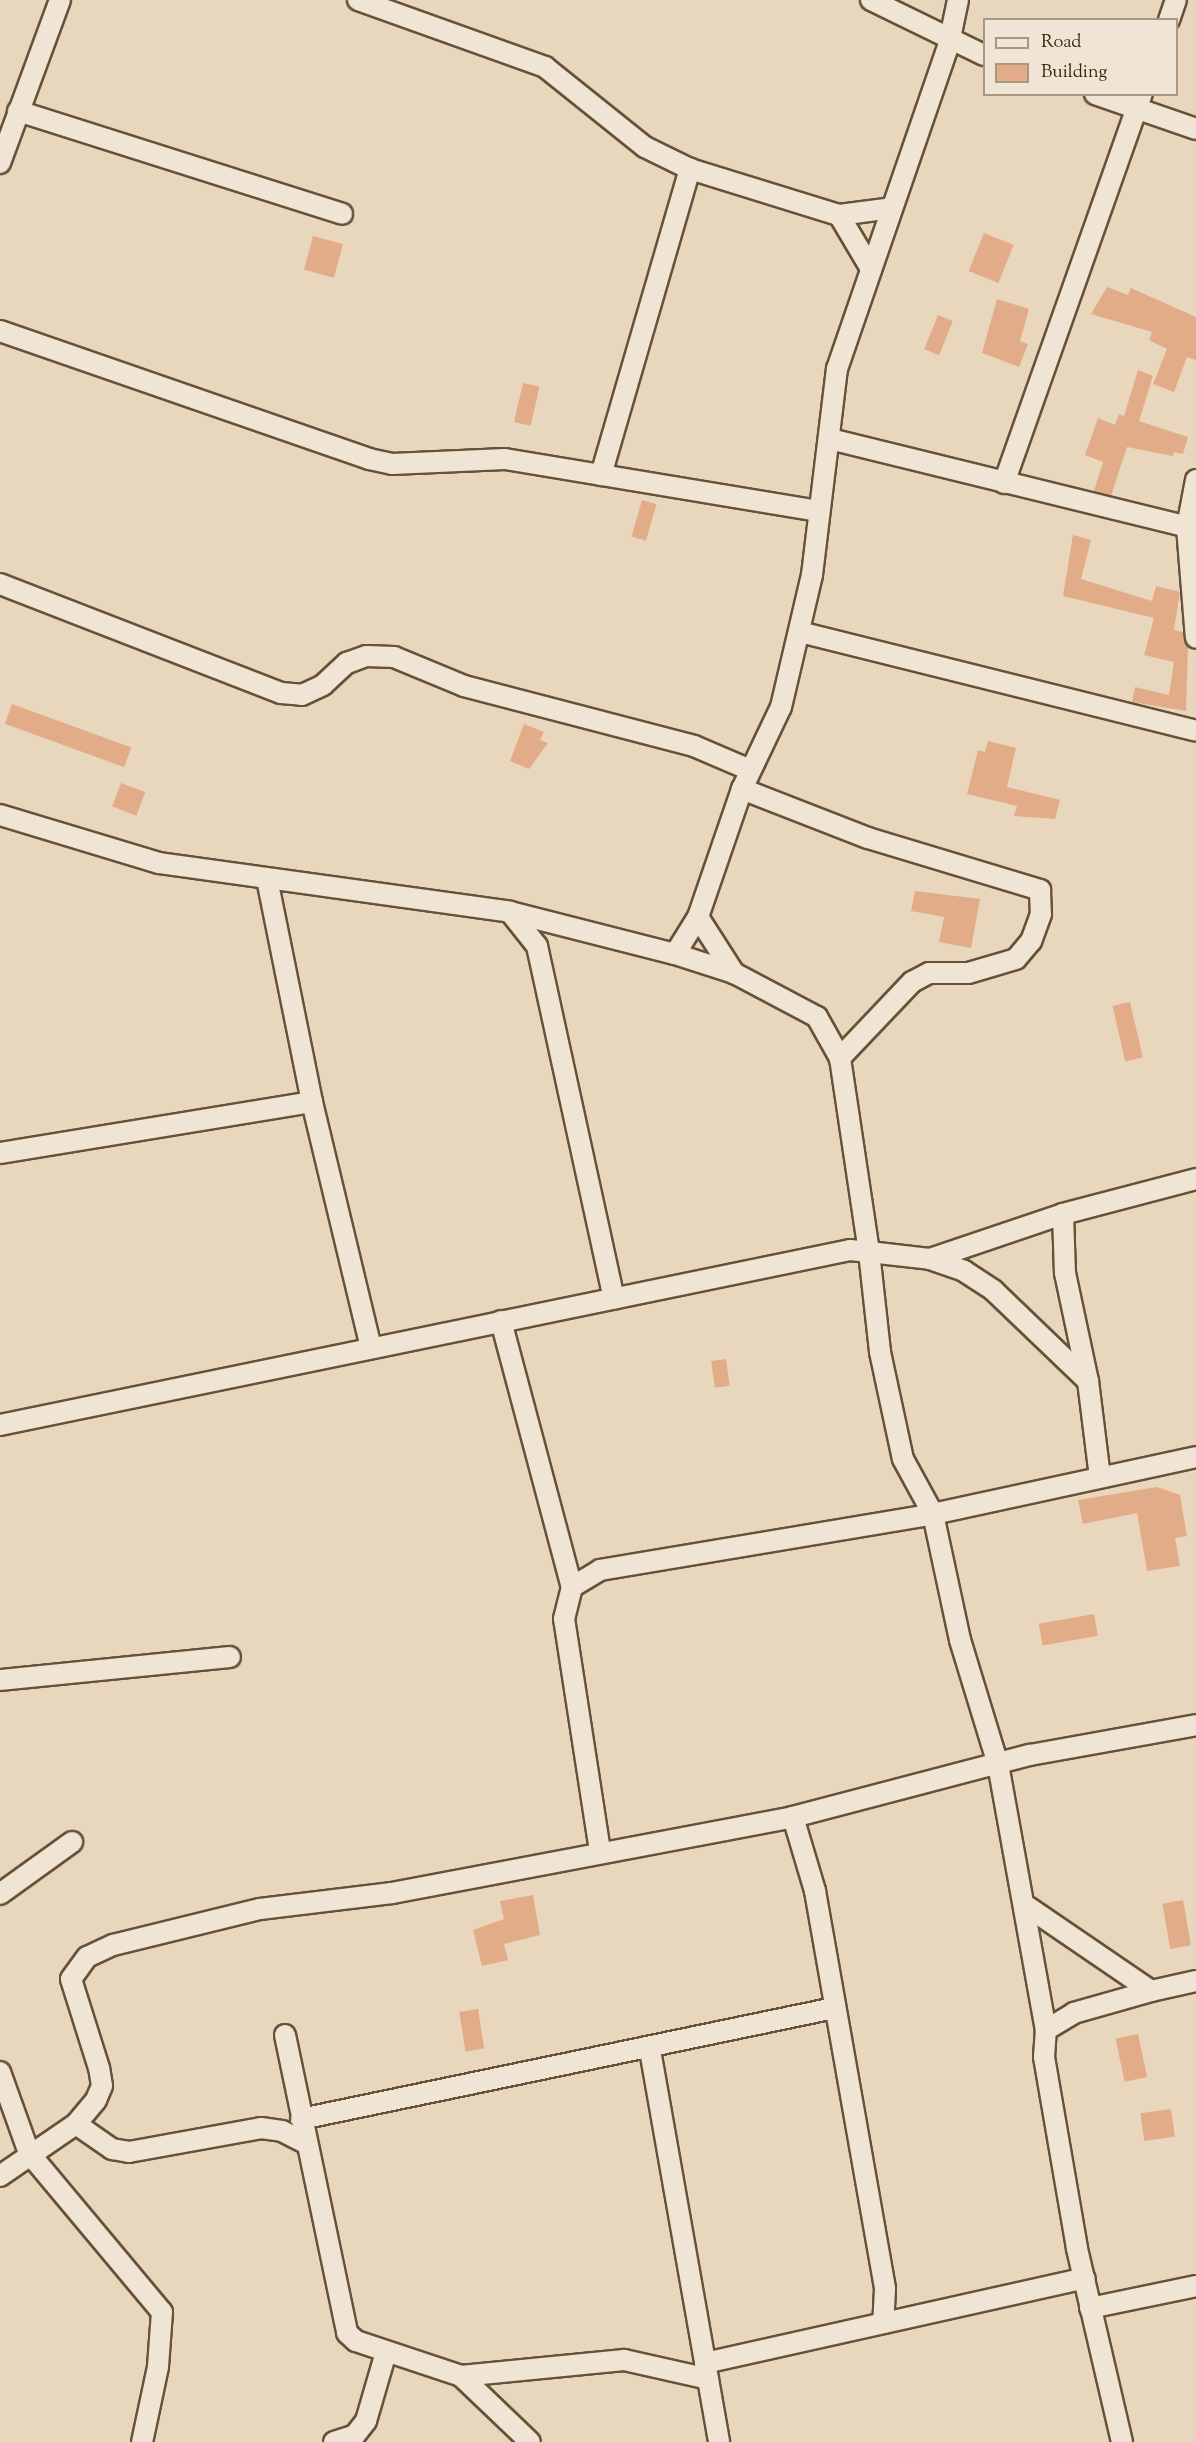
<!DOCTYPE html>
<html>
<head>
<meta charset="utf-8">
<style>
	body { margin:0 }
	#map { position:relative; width:1196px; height:2442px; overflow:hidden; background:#e8d7bd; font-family:"Sorts Mill Goudy",serif }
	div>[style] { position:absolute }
	.building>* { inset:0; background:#e3ac89; transform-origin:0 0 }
	.roads { filter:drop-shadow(2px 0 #675137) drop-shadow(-2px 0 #675137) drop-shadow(0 2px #675137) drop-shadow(0 -2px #675137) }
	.minor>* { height:20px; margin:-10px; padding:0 10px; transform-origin:10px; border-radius:10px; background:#f0e5d4 }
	span { translate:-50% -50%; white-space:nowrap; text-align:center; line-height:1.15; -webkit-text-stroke:4.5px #f0e5d4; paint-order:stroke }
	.legend { position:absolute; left:983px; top:18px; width:195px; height:78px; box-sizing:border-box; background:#f0e5d4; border:2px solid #a89883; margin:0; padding:8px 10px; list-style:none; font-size:18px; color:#3c240a }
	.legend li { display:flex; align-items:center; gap:12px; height:30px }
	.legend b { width:30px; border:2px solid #a89883 }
</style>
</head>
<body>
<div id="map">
	<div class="building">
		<div style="left:984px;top:233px;width:32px;height:41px;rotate:22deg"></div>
		<div style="left:313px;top:236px;width:31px;height:35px;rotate:15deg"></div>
		<div style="clip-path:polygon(1107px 287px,1128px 295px,1131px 288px,1196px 317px,1196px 360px,1187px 357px,1174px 392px,1153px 384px,1167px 349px,1149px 340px,1152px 332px,1091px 314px)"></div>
		<div style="clip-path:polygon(997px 299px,1029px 309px,1020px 341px,1028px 344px,1019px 367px,982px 353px)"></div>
		<div style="left:938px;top:315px;width:16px;height:37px;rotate:22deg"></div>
		<div style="clip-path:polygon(1138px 370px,1153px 376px,1139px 421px,1188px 437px,1183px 454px,1174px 452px,1173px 456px,1127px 447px,1111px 496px,1094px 491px,1103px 462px,1085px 455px,1098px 418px,1115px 425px,1119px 414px,1124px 416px)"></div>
		<div style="left:523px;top:383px;width:17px;height:40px;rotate:13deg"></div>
		<div style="left:642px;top:500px;width:15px;height:38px;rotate:16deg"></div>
		<div style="clip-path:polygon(1073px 535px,1091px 540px,1081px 579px,1152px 601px,1156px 586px,1180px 592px,1174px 630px,1183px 632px,1188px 646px,1186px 711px,1132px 702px,1135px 687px,1169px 695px,1174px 662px,1144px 655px,1154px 618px,1063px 596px)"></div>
		<div style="left:12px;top:704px;width:127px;height:21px;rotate:20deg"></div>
		<div style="clip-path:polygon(524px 724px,544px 732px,540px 740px,548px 743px,529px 769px,510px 761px)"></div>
		<div style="clip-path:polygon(988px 741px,1016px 748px,1007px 787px,1060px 800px,1055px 819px,1014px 816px,1017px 806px,967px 794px,978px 750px,985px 752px)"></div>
		<div style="left:121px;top:783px;width:26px;height:25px;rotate:21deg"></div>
		<div style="clip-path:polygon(915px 891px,980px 899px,971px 948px,939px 942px,944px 917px,911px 911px)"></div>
		<div style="left:1130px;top:1002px;width:57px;height:18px;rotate:77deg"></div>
		<div style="left:726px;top:1359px;width:27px;height:15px;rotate:82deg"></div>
		<div style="clip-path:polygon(1157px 1487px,1180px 1495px,1187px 1536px,1175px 1538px,1180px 1566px,1147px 1571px,1137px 1513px,1083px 1524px,1078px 1500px)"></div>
		<div style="left:1094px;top:1614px;width:22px;height:56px;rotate:80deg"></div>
		<div style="clip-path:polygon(533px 1895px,540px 1935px,504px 1944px,508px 1960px,482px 1966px,473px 1930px,504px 1919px,500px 1901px)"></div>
		<div style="left:1183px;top:1900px;width:46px;height:21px;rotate:80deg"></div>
		<div style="left:478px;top:2009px;width:40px;height:19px;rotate:81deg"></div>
		<div style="left:1138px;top:2034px;width:44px;height:23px;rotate:78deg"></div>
		<div style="left:1171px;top:2109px;width:28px;height:31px;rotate:82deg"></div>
	</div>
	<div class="roads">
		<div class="minor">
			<div style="left:358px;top:0;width:199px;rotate:19.7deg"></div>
			<div style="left:545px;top:67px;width:128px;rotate:38.7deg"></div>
			<div style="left:645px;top:147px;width:50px;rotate:26.1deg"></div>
			<div style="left:690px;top:169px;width:156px;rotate:17.2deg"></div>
			<div style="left:839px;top:215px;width:53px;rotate:-7.5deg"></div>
			<div style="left:871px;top:0;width:126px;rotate:26deg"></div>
			<div style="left:1169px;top:20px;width:21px;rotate:-71deg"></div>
			<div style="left:1095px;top:94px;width:107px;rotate:19.1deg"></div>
			<div style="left:18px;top:111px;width:340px;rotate:17.6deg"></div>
			<div style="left:0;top:163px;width:174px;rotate:-69.8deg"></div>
			<div style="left:839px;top:215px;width:63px;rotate:59.3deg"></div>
			<div style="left:0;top:331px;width:391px;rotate:19.1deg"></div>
			<div style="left:369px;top:459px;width:24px;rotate:12deg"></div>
			<div style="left:392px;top:464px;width:113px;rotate:-2.5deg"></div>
			<div style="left:505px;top:459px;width:317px;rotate:9.4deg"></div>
			<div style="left:830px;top:439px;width:368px;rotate:13.8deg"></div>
			<div style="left:601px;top:475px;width:319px;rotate:-73.8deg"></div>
			<div style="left:1196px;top:480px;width:48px;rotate:100.8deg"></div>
			<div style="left:1187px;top:527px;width:111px;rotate:85.4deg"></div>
			<div style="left:1004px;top:483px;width:413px;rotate:-70.5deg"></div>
			<div style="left:0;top:584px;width:301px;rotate:21.2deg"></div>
			<div style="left:281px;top:693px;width:21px;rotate:5deg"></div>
			<div style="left:302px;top:695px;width:23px;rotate:-25deg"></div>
			<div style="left:323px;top:685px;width:33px;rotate:-43deg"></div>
			<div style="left:347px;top:663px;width:20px;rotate:-20deg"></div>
			<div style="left:366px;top:656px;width:28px;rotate:2deg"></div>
			<div style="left:394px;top:657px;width:76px;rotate:22.5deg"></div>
			<div style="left:464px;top:686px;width:238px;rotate:14.6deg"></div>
			<div style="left:694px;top:746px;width:61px;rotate:23.2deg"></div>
			<div style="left:800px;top:632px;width:408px;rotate:14deg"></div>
			<div style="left:742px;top:789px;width:135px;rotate:21.3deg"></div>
			<div style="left:868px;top:838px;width:180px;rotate:16.8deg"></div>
			<div style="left:1040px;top:890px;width:24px;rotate:88deg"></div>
			<div style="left:1041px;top:914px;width:29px;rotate:110deg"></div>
			<div style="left:1031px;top:941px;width:23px;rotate:130deg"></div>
			<div style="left:1016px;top:959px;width:50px;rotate:163.7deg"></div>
			<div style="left:968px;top:973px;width:39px;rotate:180deg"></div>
			<div style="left:929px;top:973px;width:19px;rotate:152deg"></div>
			<div style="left:912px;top:982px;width:105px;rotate:133.5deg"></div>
			<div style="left:0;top:815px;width:166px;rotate:16.8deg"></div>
			<div style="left:159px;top:863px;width:354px;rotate:7.9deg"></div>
			<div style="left:510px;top:912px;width:170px;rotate:14.3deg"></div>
			<div style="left:675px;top:954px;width:44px;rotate:-58.1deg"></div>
			<div style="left:698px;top:917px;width:135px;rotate:-71deg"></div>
			<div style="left:742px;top:789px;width:91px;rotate:-64.6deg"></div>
			<div style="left:781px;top:707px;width:136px;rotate:-76.8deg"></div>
			<div style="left:812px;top:575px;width:208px;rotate:-83.1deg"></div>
			<div style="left:837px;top:369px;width:345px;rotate:-71deg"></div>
			<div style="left:949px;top:43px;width:44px;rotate:-78.2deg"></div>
			<div style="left:510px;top:912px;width:43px;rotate:51.5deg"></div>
			<div style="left:537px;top:946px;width:361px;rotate:77.7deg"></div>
			<div style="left:698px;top:917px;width:67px;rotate:57.3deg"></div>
			<div style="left:675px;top:954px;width:62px;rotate:17.9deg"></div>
			<div style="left:734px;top:973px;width:94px;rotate:27.9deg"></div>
			<div style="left:817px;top:1017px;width:47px;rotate:60.7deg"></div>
			<div style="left:840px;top:1058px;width:196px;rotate:81.5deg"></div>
			<div style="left:869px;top:1252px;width:61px;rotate:6.5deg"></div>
			<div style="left:930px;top:1259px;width:36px;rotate:19deg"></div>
			<div style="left:964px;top:1271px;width:35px;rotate:33deg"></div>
			<div style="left:993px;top:1290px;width:132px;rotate:43.8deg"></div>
			<div style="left:1088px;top:1381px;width:97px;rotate:82.9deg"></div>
			<div style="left:312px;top:1102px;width:253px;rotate:76.5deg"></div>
			<div style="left:0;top:1153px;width:316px;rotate:-9.3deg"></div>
			<div style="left:312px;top:1102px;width:228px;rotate:-101.4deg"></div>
			<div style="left:1063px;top:1214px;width:59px;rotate:88.1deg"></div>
			<div style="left:1065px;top:1273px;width:110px;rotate:78deg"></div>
			<div style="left:930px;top:1259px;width:140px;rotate:-18.7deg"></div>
			<div style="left:1063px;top:1214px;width:138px;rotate:-14.7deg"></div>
			<div style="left:501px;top:1321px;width:275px;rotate:75.1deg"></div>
			<div style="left:0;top:1425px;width:868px;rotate:-11.63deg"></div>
			<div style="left:850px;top:1250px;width:19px;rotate:6deg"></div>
			<div style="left:869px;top:1252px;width:101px;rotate:83.7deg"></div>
			<div style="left:880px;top:1352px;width:109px;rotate:77.9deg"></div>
			<div style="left:903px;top:1459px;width:63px;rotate:61.4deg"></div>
			<div style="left:933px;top:1514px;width:269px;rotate:-12.2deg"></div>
			<div style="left:0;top:1680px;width:231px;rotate:-5.7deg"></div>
			<div style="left:793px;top:1817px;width:77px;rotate:73.4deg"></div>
			<div style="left:815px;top:1891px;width:404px;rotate:80deg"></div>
			<div style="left:885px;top:2289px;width:34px;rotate:93deg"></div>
			<div style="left:600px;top:1851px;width:235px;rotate:-98.8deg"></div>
			<div style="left:564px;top:1619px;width:33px;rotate:-76deg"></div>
			<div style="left:572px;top:1587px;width:33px;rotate:-31deg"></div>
			<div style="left:600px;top:1570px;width:338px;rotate:-9.5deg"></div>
			<div style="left:933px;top:1514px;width:129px;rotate:77.9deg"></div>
			<div style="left:960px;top:1640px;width:130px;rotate:73deg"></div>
			<div style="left:998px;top:1764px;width:270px;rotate:79.8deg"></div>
			<div style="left:0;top:1894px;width:89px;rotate:-35.8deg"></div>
			<div style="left:1028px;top:1907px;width:149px;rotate:34.3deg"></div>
			<div style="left:1151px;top:1991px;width:46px;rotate:-12.5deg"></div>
			<div style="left:285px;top:2035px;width:304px;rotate:78.2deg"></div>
			<div style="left:347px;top:2333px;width:12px;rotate:42deg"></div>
			<div style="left:356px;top:2341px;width:111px;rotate:18.4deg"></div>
			<div style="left:461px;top:2376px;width:95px;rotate:43.7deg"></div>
			<div style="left:650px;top:2050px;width:398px;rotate:80deg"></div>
			<div style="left:0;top:2072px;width:86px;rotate:70.3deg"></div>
			<div style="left:29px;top:2153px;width:207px;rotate:50.1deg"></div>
			<div style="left:162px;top:2312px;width:55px;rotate:94.2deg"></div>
			<div style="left:158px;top:2367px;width:77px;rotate:102deg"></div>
			<div style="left:301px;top:2119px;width:544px;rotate:-11.76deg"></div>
			<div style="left:76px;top:2124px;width:44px;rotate:34.8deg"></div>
			<div style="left:112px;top:2149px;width:17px;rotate:10deg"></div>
			<div style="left:129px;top:2152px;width:134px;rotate:-10.3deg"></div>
			<div style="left:261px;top:2128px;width:21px;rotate:8deg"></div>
			<div style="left:282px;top:2131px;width:27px;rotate:27deg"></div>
			<div style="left:0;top:2176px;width:92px;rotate:-34.4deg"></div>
			<div style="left:76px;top:2124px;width:31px;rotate:-50deg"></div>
			<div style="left:96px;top:2100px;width:15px;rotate:-67deg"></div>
			<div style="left:102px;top:2086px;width:18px;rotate:-99deg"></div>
			<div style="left:99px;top:2068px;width:93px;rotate:-107.5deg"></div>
			<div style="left:71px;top:1979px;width:27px;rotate:-54deg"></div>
			<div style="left:87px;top:1957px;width:29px;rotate:-25deg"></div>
			<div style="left:113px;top:1945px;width:151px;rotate:-13.8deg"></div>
			<div style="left:260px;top:1909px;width:133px;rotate:-6.9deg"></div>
			<div style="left:392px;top:1893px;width:408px;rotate:-10.7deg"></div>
			<div style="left:793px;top:1817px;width:245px;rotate:-14.7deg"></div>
			<div style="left:1030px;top:1755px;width:169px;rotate:-10.2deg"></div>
			<div style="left:1090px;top:2308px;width:108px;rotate:-11.7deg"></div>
			<div style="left:705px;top:2363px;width:389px;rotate:-12.6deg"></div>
			<div style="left:461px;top:2376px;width:164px;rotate:-5.6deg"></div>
			<div style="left:624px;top:2360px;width:86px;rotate:12.7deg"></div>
			<div style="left:334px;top:2442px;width:22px;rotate:-18deg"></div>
			<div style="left:355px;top:2435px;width:18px;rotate:-52deg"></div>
			<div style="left:366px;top:2421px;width:72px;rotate:-73.8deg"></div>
			<div style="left:1122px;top:2442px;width:199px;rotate:-103.1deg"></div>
			<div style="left:1077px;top:2248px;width:194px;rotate:-99.8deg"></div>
			<div style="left:1044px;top:2057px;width:27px;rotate:-86deg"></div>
			<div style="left:1046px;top:2030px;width:33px;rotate:-31deg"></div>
			<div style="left:1074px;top:2013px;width:80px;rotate:-15.9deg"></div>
		</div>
	</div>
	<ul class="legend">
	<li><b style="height:8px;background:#f0e5d4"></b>Road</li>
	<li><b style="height:16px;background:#e3ac89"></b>Building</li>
	</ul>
</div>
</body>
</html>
